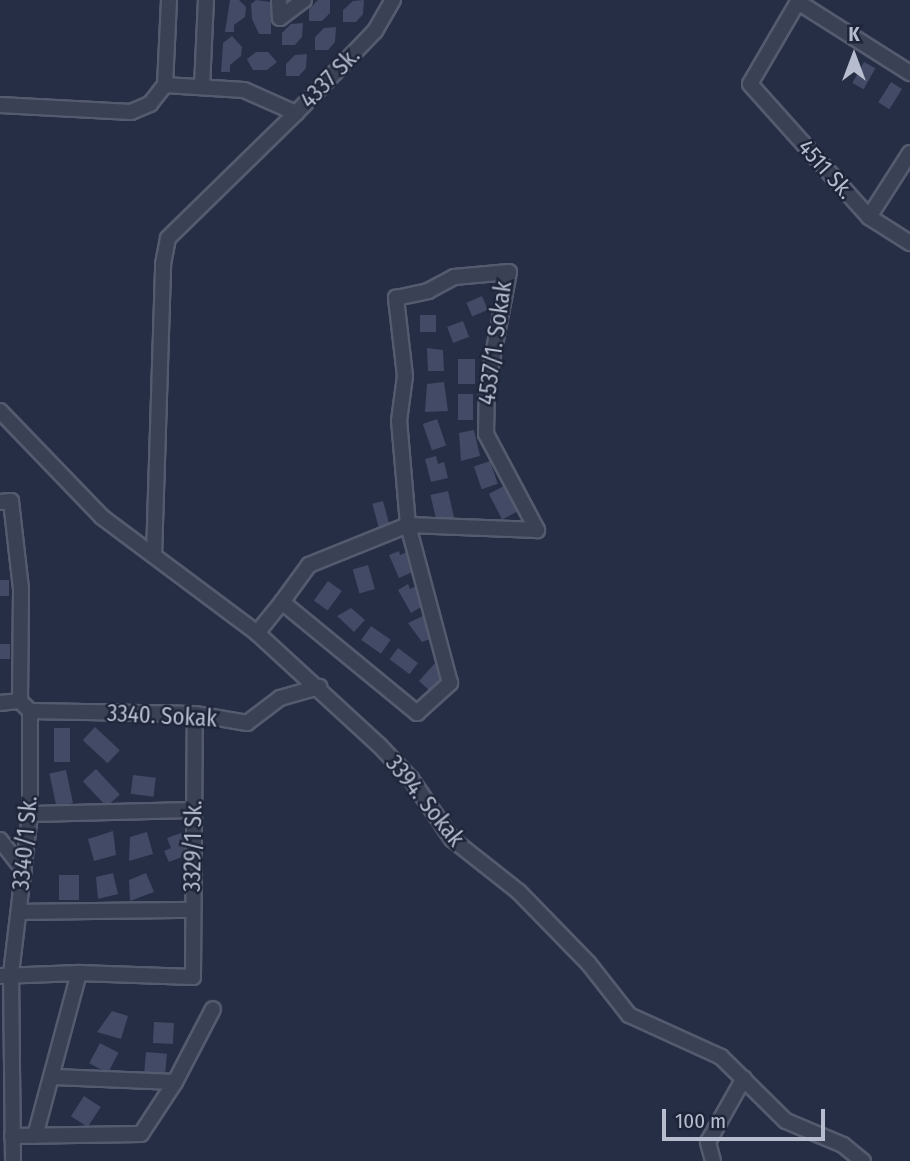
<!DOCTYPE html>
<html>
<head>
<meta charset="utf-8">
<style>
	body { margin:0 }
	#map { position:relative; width:910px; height:1161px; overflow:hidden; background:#252e45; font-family:"Fira Sans Condensed",sans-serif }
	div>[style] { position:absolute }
	.building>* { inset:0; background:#424a65; transform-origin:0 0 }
	.roads { filter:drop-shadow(2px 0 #555b6f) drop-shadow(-2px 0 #555b6f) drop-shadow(0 2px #555b6f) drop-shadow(0 -2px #555b6f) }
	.minor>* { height:14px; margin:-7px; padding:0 7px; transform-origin:7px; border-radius:7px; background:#3a4154 }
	span { translate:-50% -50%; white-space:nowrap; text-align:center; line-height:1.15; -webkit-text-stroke:5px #1e253a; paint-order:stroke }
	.street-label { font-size:23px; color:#b7bcce }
	.north { position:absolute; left:819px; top:21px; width:70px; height:70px; -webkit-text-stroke:5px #1e253a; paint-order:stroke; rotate:0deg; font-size:19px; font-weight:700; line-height:28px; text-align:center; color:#b7bcce }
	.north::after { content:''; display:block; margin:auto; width:24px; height:32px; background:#b7bcce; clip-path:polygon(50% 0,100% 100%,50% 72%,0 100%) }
	.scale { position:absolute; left:662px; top:1109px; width:163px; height:32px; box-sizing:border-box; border:4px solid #b7bcce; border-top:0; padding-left:9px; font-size:21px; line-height:24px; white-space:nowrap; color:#b7bcce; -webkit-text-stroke:5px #1e253a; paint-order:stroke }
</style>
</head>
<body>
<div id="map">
	<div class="building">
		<div style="clip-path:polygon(230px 0,239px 0,246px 7px,245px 17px,234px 25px,234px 32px,225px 32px)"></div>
		<div style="clip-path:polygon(256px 0,271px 2px,271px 34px,259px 34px,252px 19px,251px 4px)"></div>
		<div style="clip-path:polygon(318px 0,330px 0,330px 13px,322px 21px,309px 21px,309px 9px)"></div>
		<div style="clip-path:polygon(364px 0,363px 14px,356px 22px,343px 22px,343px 10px,353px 1px)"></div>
		<div style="clip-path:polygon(303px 23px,302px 37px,295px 45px,282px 45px,282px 33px,291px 24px)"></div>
		<div style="clip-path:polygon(336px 27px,335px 42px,328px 50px,315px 50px,315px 37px,324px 28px)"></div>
		<div style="clip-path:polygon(232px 36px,242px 47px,241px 56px,230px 65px,230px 72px,221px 72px,223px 43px)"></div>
		<div style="clip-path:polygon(256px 52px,268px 52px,277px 62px,267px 70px,253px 70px,247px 59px)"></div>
		<div style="clip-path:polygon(307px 54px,306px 68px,299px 76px,286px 76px,286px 64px,295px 55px)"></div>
		<div style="left:864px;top:62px;width:13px;height:24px;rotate:29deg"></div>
		<div style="left:891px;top:82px;width:13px;height:24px;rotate:32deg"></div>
		<div style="left:482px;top:296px;width:15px;height:17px;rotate:67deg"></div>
		<div style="left:420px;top:315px;width:16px;height:17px"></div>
		<div style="left:463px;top:321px;width:17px;height:17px;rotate:69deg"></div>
		<div style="clip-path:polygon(427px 348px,443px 350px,444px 371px,428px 371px)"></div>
		<div style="left:475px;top:359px;width:25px;height:17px;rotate:90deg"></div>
		<div style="clip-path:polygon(444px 382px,448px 411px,425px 412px,427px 384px)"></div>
		<div style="left:458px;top:394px;width:15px;height:26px"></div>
		<div style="left:437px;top:419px;width:28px;height:15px;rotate:71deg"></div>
		<div style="clip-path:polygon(474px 430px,480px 456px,461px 461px,459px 433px)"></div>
		<div style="clip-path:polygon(436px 456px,438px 464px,444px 462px,448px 478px,431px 482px,425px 459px)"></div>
		<div style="left:490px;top:461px;width:24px;height:17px;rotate:71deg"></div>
		<div style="left:504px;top:486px;width:29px;height:17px;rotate:63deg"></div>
		<div style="left:448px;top:491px;width:27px;height:18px;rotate:77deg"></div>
		<div style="left:383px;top:501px;width:27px;height:11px;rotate:75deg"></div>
		<div style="clip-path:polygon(399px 551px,400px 555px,407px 552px,415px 571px,399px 578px,389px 555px)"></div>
		<div style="left:368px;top:565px;width:25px;height:16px;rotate:74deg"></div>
		<div style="left:0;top:580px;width:9px;height:16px"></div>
		<div style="left:328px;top:581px;width:17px;height:24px;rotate:36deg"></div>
		<div style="clip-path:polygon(408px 584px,410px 589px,416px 586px,426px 604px,411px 613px,398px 590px)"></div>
		<div style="clip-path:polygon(351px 608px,365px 620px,354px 632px,337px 616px)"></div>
		<div style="clip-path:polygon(425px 615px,435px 637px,422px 642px,408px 623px)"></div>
		<div style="left:371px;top:626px;width:24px;height:17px;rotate:35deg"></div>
		<div style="left:0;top:644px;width:10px;height:15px"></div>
		<div style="left:398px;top:648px;width:25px;height:14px;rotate:37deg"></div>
		<div style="clip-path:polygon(435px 663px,448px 675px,430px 691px,419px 681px)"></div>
		<div style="left:95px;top:727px;width:34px;height:18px;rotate:43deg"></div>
		<div style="left:54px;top:728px;width:16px;height:34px"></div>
		<div style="left:96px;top:769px;width:35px;height:18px;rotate:47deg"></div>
		<div style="left:66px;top:770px;width:34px;height:17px;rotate:78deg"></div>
		<div style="left:133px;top:775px;width:23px;height:19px;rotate:7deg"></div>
		<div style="clip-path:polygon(113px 831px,116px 855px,94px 861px,88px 839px)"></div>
		<div style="clip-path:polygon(147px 832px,153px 854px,129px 861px,130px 837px)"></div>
		<div style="clip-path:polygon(184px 832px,192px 853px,169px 862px,164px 851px,171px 848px,167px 838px)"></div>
		<div style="clip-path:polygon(113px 873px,118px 894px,98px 899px,96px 877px)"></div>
		<div style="clip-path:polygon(146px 873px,154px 892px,130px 901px,129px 880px)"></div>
		<div style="left:59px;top:875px;width:20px;height:25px"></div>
		<div style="clip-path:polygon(112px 1011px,128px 1016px,121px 1039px,97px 1032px)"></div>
		<div style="left:154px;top:1022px;width:20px;height:21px;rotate:3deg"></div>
		<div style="left:100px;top:1043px;width:21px;height:23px;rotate:28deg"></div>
		<div style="left:146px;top:1052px;width:21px;height:22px;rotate:5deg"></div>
		<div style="left:84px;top:1096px;width:20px;height:24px;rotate:33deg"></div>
	</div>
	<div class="roads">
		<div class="minor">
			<div style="left:279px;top:0;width:18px;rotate:87deg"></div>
			<div style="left:280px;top:18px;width:30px;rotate:-37deg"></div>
			<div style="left:799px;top:0;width:97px;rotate:120.3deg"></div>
			<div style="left:750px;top:84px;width:178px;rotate:48.2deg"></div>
			<div style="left:869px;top:217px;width:49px;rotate:32.4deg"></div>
			<div style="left:798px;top:2px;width:133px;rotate:32.4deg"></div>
			<div style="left:165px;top:85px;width:79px;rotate:3.6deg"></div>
			<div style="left:244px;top:90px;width:57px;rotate:23.9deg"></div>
			<div style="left:296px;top:113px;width:114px;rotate:-46.1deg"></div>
			<div style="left:375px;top:31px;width:36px;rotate:-60deg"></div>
			<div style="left:202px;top:87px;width:87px;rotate:-87.4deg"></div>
			<div style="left:0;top:105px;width:131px;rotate:3.1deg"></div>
			<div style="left:131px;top:112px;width:21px;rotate:-23deg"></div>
			<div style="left:150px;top:104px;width:24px;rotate:-52deg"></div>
			<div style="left:165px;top:85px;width:85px;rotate:-87.3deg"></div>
			<div style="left:869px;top:217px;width:76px;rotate:-57.4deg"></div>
			<div style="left:0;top:411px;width:147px;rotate:46.1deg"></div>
			<div style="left:102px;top:517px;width:194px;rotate:36.8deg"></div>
			<div style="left:257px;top:633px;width:166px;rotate:42.6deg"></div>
			<div style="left:379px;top:745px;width:47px;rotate:46.7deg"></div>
			<div style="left:411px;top:779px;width:73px;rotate:55.7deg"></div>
			<div style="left:452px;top:839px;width:85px;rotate:38.3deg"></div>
			<div style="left:519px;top:892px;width:100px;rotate:45.8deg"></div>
			<div style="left:589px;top:964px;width:65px;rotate:51.9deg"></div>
			<div style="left:629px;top:1015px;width:101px;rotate:24.5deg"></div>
			<div style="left:721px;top:1057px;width:91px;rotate:44.6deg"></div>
			<div style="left:786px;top:1121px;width:62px;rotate:22.8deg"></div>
			<div style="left:843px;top:1145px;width:26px;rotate:39deg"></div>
			<div style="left:0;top:502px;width:11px;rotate:-5deg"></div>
			<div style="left:11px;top:501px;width:89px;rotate:83.5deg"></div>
			<div style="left:21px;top:589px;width:112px;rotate:90.5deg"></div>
			<div style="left:408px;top:525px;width:104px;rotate:-94.9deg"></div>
			<div style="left:399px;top:421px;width:45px;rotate:-82.4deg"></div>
			<div style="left:405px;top:376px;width:79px;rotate:-96.6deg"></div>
			<div style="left:396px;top:298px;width:33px;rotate:-12deg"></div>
			<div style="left:428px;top:291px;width:30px;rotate:-28deg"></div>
			<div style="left:454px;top:277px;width:55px;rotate:-5.2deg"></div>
			<div style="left:509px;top:272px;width:116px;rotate:100.9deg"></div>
			<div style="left:487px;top:386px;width:48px;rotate:91.2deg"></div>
			<div style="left:486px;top:434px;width:109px;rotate:62deg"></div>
			<div style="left:537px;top:530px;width:129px;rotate:-177.8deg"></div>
			<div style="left:408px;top:525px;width:107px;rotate:158deg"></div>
			<div style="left:309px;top:565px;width:46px;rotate:126.1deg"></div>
			<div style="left:282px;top:602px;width:175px;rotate:39.4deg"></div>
			<div style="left:417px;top:713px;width:45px;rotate:-42.3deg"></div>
			<div style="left:450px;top:683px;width:163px;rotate:-104.9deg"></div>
			<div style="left:154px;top:556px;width:292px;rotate:-88.2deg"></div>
			<div style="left:163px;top:264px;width:26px;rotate:-79deg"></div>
			<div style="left:168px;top:238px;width:179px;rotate:-44.3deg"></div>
			<div style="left:257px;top:633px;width:40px;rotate:-51deg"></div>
			<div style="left:0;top:703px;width:20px;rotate:-6deg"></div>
			<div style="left:20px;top:701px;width:14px;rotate:45deg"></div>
			<div style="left:30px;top:711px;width:165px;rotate:1deg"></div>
			<div style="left:195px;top:714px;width:53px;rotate:9.8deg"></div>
			<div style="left:247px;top:723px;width:41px;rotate:-37.1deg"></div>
			<div style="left:280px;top:698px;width:41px;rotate:-15.8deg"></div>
			<div style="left:30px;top:814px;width:164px;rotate:-1.4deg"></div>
			<div style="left:0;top:840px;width:39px;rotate:52deg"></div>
			<div style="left:19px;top:912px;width:173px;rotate:-0.7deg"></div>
			<div style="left:0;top:976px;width:79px;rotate:-2.2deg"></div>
			<div style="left:79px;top:973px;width:114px;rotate:2deg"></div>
			<div style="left:193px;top:977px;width:263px;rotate:-89.6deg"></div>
			<div style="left:54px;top:1077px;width:121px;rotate:2.4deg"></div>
			<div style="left:12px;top:1136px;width:129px;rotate:-0.9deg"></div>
			<div style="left:141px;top:1134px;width:62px;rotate:-56.8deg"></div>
			<div style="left:175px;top:1082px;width:82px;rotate:-62.5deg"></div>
			<div style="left:35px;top:1136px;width:169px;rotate:-74.9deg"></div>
			<div style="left:13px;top:1161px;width:187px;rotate:-90.6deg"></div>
			<div style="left:11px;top:974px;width:161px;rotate:-83.2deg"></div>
			<div style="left:30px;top:814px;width:103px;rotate:-90deg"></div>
			<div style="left:713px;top:1161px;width:20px;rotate:-105deg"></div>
			<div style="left:708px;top:1142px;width:73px;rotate:-60.6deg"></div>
		</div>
	</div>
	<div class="street-label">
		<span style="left:330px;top:78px;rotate:-46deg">4337 Sk.</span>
		<span style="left:826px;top:169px;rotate:48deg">4511 Sk.</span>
		<span style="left:495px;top:343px;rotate:-82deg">4537/1. Sokak</span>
		<span style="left:162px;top:716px;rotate:3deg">3340. Sokak</span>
		<span style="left:425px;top:801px;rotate:51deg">3394. Sokak</span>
		<span style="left:25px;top:843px;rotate:-85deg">3340/1 Sk.</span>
		<span style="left:193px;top:846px;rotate:-89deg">3329/1 Sk.</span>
	</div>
	<div class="north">K</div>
	<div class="scale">100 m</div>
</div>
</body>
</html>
